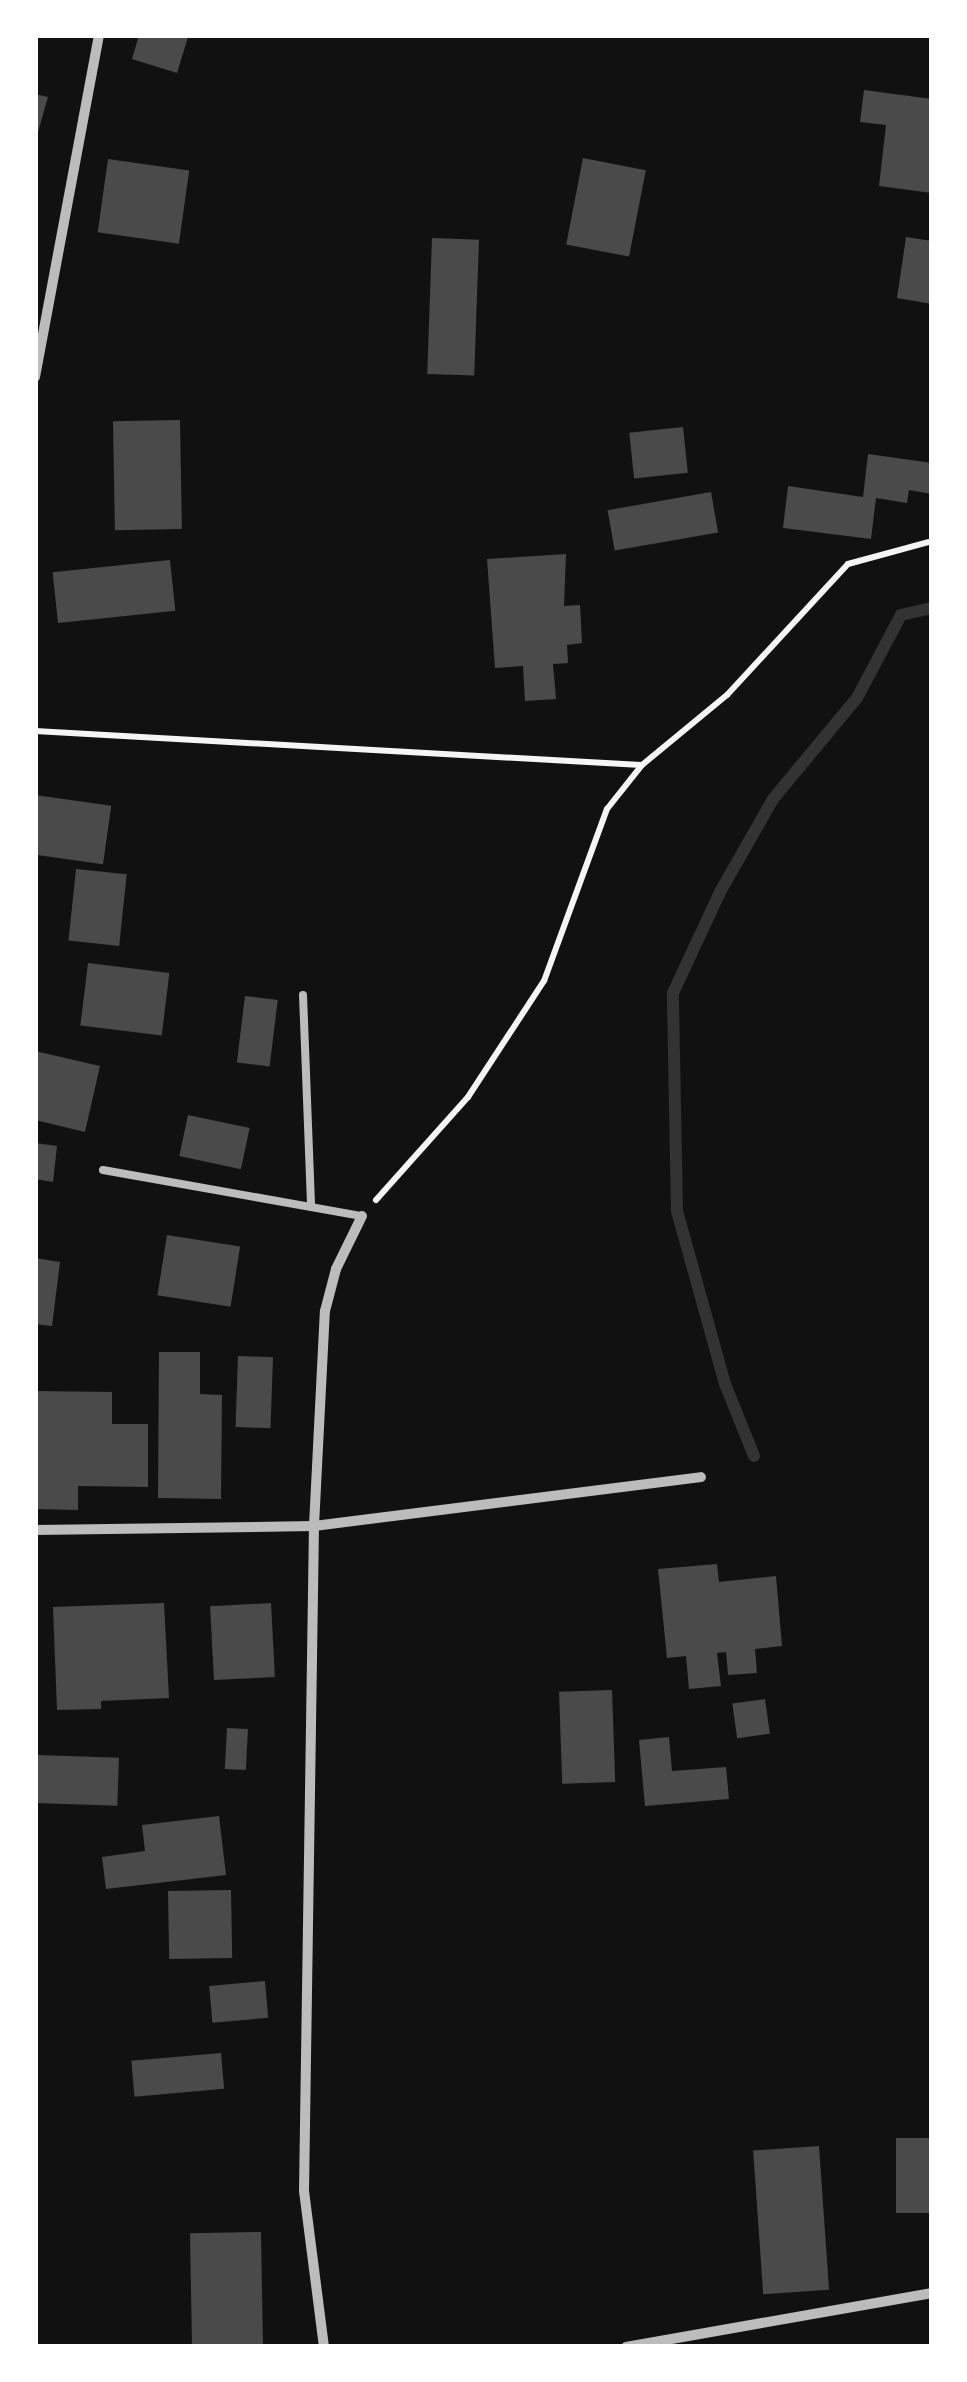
<!DOCTYPE html>
<html>
<head>
<meta charset="utf-8">
<style>
	body { margin:0 }
	#map { position:relative; width:967px; height:2382px; overflow:hidden; background:#111; font-family:"Alegreya Sans",sans-serif }
	div>[style] { position:absolute }
	.stream>* { height:12px; margin:-6px; padding:0 6px; transform-origin:6px; border-radius:6px; background:#333 }
	.building>* { inset:0; background:#4a4a4a; transform-origin:0 0 }
	.path>* { height:6px; margin:-3px; padding:0 3px; transform-origin:3px; border-radius:3px; background:#f5f5f5 }
	.service>* { height:8px; margin:-4px; padding:0 4px; transform-origin:4px; border-radius:4px; background:#bcbcbc }
	.minor>* { height:10px; margin:-5px; padding:0 5px; transform-origin:5px; border-radius:5px; background:#bcbcbc }
	span { translate:-50% -50%; white-space:nowrap; text-align:center; line-height:1.15; -webkit-text-stroke:10px #fff; paint-order:stroke }
	.frame { position:absolute; inset:0; border:38px solid #fff; pointer-events:none }
</style>
</head>
<body>
<div id="map">
	<div class="stream">
		<div style="left:754px;top:1456px;width:78px;rotate:-111.9deg"></div>
		<div style="left:725px;top:1384px;width:180px;rotate:-105.5deg"></div>
		<div style="left:677px;top:1211px;width:218px;rotate:-91.1deg"></div>
		<div style="left:673px;top:993px;width:111px;rotate:-65deg"></div>
		<div style="left:720px;top:892px;width:107px;rotate:-60.3deg"></div>
		<div style="left:773px;top:799px;width:131px;rotate:-50.3deg"></div>
		<div style="left:857px;top:698px;width:94px;rotate:-62.1deg"></div>
		<div style="left:901px;top:615px;width:32px;rotate:-13deg"></div>
	</div>
	<div class="building">
		<div style="clip-path:polygon(139px 35px,188px 37px,177px 73px,132px 59px)"></div>
		<div style="clip-path:polygon(864px 90px,932px 99px,932px 193px,879px 186px,886px 125px,860px 122px)"></div>
		<div style="clip-path:polygon(35px 94px,48px 97px,36px 139px,35px 139px)"></div>
		<div style="left:583px;top:158px;width:64px;height:88px;rotate:11deg"></div>
		<div style="left:108px;top:159px;width:82px;height:74px;rotate:8deg"></div>
		<div style="clip-path:polygon(906px 237px,932px 241px,932px 304px,897px 298px)"></div>
		<div style="left:432px;top:238px;width:47px;height:136px;rotate:2deg"></div>
		<div style="left:180px;top:420px;width:109px;height:67px;rotate:89deg"></div>
		<div style="left:683px;top:427px;width:46px;height:54px;rotate:84deg"></div>
		<div style="clip-path:polygon(868px 454px,932px 463px,932px 494px,909px 490px,907px 503px,876px 498px,871px 539px,783px 528px,788px 486px,863px 497px)"></div>
		<div style="left:711px;top:492px;width:41px;height:105px;rotate:80deg"></div>
		<div style="clip-path:polygon(566px 554px,564px 606px,580px 605px,582px 643px,567px 645px,568px 663px,553px 664px,556px 699px,525px 701px,523px 666px,495px 668px,487px 559px)"></div>
		<div style="left:170px;top:560px;width:51px;height:118px;rotate:84deg"></div>
		<div style="left:35px;top:795px;width:77px;height:59px;rotate:8deg"></div>
		<div style="left:76px;top:869px;width:51px;height:72px;rotate:6deg"></div>
		<div style="left:88px;top:963px;width:82px;height:63px;rotate:7deg"></div>
		<div style="left:245px;top:996px;width:33px;height:67px;rotate:7deg"></div>
		<div style="clip-path:polygon(35px 1051px,100px 1066px,85px 1132px,35px 1120px)"></div>
		<div style="left:188px;top:1115px;width:63px;height:42px;rotate:12deg"></div>
		<div style="clip-path:polygon(35px 1143px,57px 1146px,53px 1182px,35px 1179px)"></div>
		<div style="left:167px;top:1235px;width:74px;height:61px;rotate:9deg"></div>
		<div style="clip-path:polygon(35px 1258px,60px 1262px,52px 1326px,35px 1324px)"></div>
		<div style="clip-path:polygon(159px 1352px,200px 1352px,200px 1394px,222px 1395px,221px 1499px,158px 1498px)"></div>
		<div style="left:238px;top:1356px;width:35px;height:71px;rotate:2deg"></div>
		<div style="clip-path:polygon(35px 1391px,112px 1392px,112px 1424px,148px 1424px,148px 1487px,78px 1486px,78px 1510px,35px 1509px)"></div>
		<div style="clip-path:polygon(717px 1564px,719px 1582px,776px 1576px,782px 1646px,755px 1649px,757px 1673px,728px 1675px,726px 1652px,717px 1653px,721px 1686px,689px 1689px,686px 1656px,667px 1658px,658px 1569px)"></div>
		<div style="clip-path:polygon(164px 1603px,169px 1698px,101px 1701px,101px 1709px,57px 1710px,53px 1607px)"></div>
		<div style="left:271px;top:1603px;width:74px;height:61px;rotate:87deg"></div>
		<div style="left:612px;top:1690px;width:92px;height:53px;rotate:88deg"></div>
		<div style="left:765px;top:1699px;width:35px;height:33px;rotate:82deg"></div>
		<div style="left:227px;top:1728px;width:21px;height:41px;rotate:3deg"></div>
		<div style="clip-path:polygon(669px 1737px,672px 1771px,726px 1767px,729px 1799px,645px 1806px,639px 1740px)"></div>
		<div style="left:37px;top:1755px;width:82px;height:48px;rotate:2deg"></div>
		<div style="clip-path:polygon(219px 1816px,226px 1875px,106px 1889px,102px 1857px,145px 1851px,142px 1825px)"></div>
		<div style="left:231px;top:1890px;width:68px;height:63px;rotate:89deg"></div>
		<div style="left:265px;top:1981px;width:37px;height:56px;rotate:85deg"></div>
		<div style="left:221px;top:2053px;width:36px;height:90px;rotate:85deg"></div>
		<div style="left:932px;top:2138px;width:75px;height:36px;rotate:90deg"></div>
		<div style="left:819px;top:2146px;width:144px;height:66px;rotate:86deg"></div>
		<div style="left:261px;top:2232px;width:115px;height:71px;rotate:89deg"></div>
	</div>
	<div class="path">
		<div style="left:35px;top:731px;width:607px;rotate:3.21deg"></div>
		<div style="left:376px;top:1200px;width:138px;rotate:-48.2deg"></div>
		<div style="left:468px;top:1097px;width:139px;rotate:-56.8deg"></div>
		<div style="left:544px;top:981px;width:183px;rotate:-69.9deg"></div>
		<div style="left:607px;top:809px;width:56px;rotate:-51.5deg"></div>
		<div style="left:642px;top:765px;width:110px;rotate:-39.5deg"></div>
		<div style="left:727px;top:695px;width:178px;rotate:-47.3deg"></div>
		<div style="left:848px;top:564px;width:87px;rotate:-15.3deg"></div>
	</div>
	<div class="service">
		<div style="left:303px;top:995px;width:212px;rotate:87.8deg"></div>
		<div style="left:103px;top:1170px;width:263px;rotate:10.1deg"></div>
	</div>
	<div class="minor">
		<div style="left:35px;top:377px;width:348px;rotate:-79.4deg"></div>
		<div style="left:35px;top:1530px;width:279px;rotate:-0.8deg"></div>
		<div style="left:314px;top:1526px;width:390px;rotate:-7.2deg"></div>
		<div style="left:324px;top:2347px;width:157px;rotate:-97.3deg"></div>
		<div style="left:304px;top:2191px;width:665px;rotate:-89.14deg"></div>
		<div style="left:314px;top:1526px;width:215px;rotate:-87.1deg"></div>
		<div style="left:325px;top:1311px;width:43px;rotate:-75.3deg"></div>
		<div style="left:336px;top:1269px;width:59px;rotate:-63.9deg"></div>
		<div style="left:626px;top:2347px;width:311px;rotate:-10deg"></div>
	</div>
	<div class="frame"></div>
</div>
</body>
</html>
